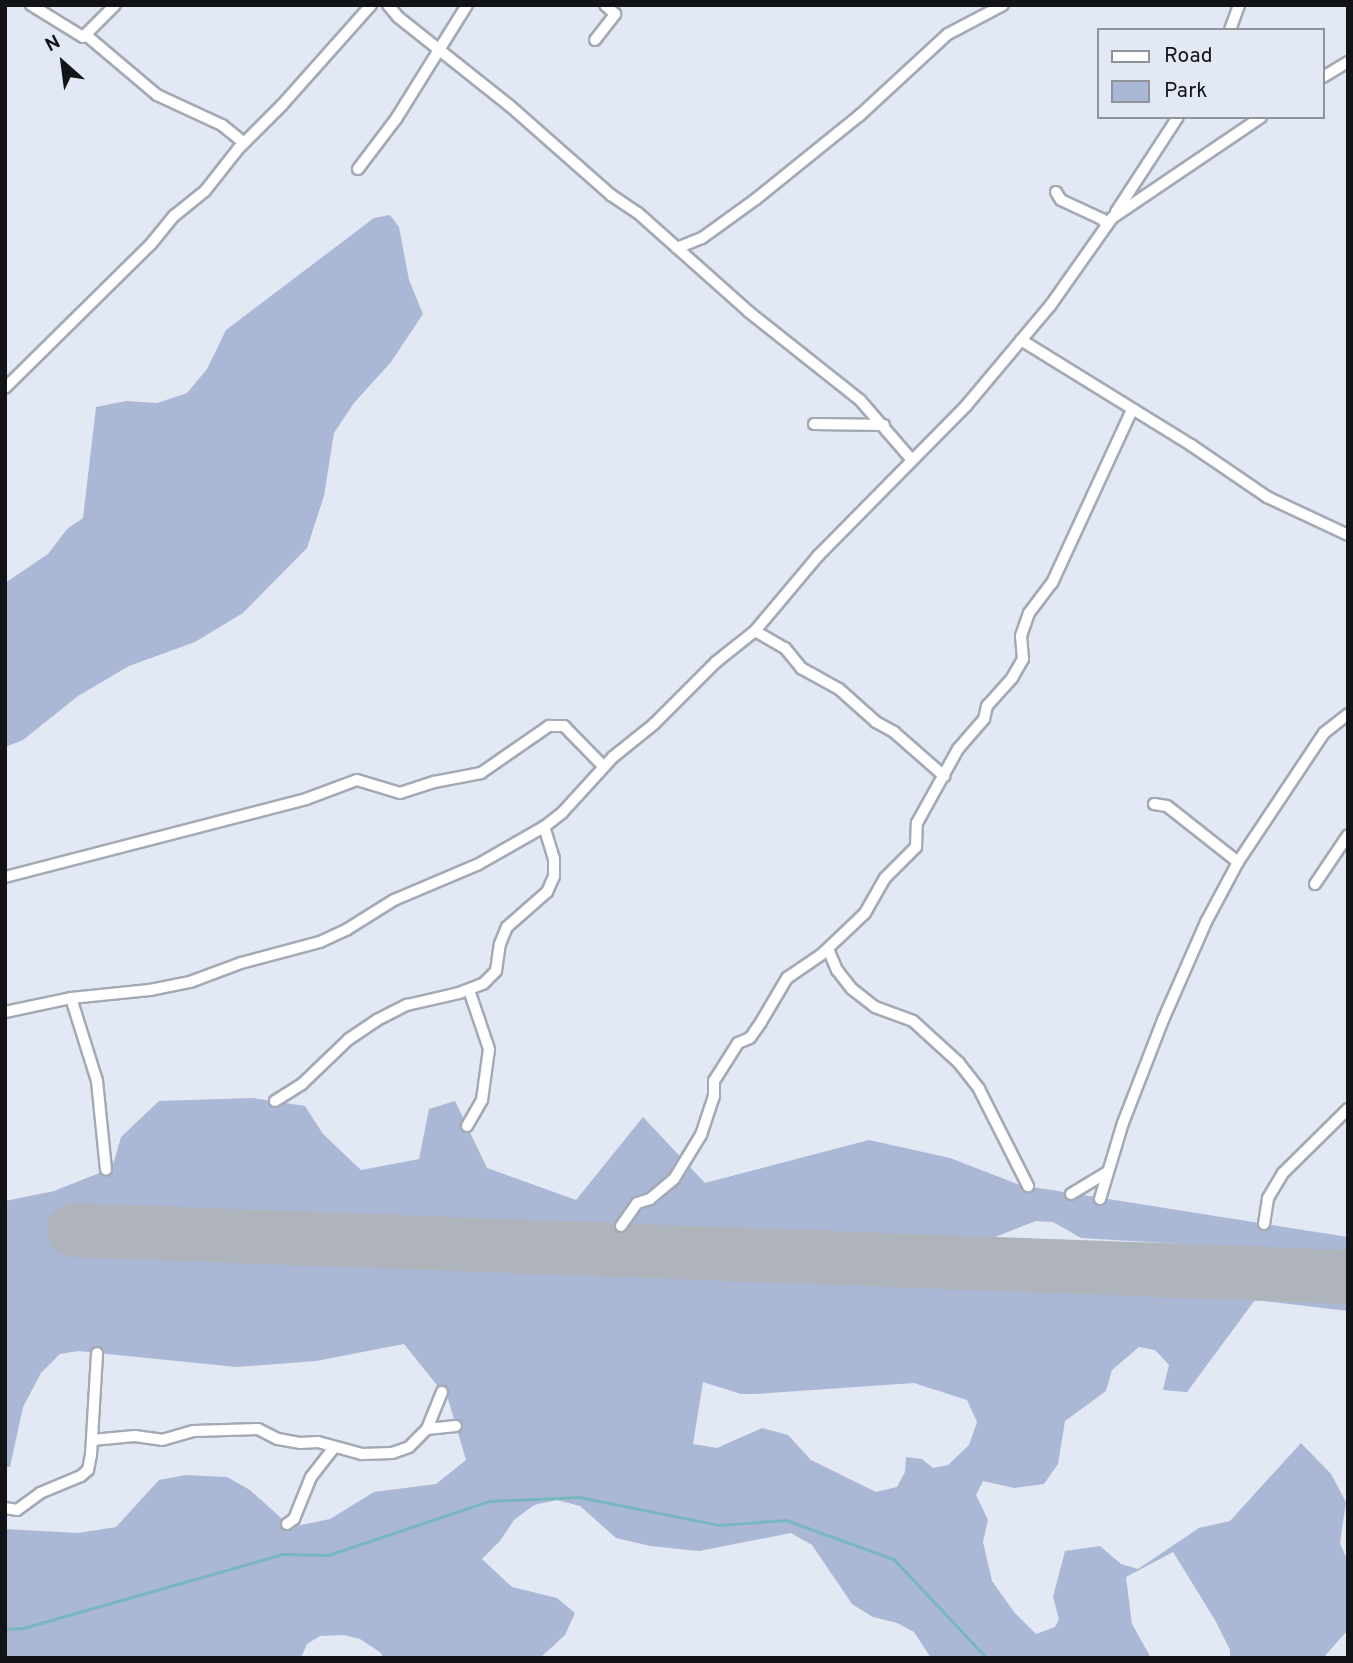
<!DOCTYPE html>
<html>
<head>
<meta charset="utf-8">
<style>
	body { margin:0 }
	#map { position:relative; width:1353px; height:1663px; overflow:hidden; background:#e3e9f4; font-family:Overpass,sans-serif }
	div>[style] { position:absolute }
	.green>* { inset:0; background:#aab8d5 }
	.stream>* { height:2.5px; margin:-1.25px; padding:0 1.25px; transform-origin:1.25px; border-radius:1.25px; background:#78b7c0 }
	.runway>* { height:54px; margin:-27px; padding:0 27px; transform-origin:27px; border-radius:27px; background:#aeb3bc }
	.roads { filter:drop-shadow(2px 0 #a4aab5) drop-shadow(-2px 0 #a4aab5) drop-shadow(0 2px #a4aab5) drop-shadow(0 -2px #a4aab5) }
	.minor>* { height:10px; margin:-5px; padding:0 5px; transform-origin:5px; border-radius:5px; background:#fff }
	span { translate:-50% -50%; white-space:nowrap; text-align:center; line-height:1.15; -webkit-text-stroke:5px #e3e9f4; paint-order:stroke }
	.frame { position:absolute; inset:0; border:7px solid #111316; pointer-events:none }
	.legend { position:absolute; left:1097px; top:28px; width:228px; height:91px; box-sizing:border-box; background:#e3e9f4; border:2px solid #8f939b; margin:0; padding:9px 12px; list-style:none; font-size:21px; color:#111316 }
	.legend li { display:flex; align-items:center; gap:14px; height:35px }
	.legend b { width:35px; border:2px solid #8f939b }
	.north { position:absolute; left:28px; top:28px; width:70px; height:70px; -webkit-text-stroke:5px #e3e9f4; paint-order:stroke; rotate:332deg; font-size:19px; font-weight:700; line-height:28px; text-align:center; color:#111316 }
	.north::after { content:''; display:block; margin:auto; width:24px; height:32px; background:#111316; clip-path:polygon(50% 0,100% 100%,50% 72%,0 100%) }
</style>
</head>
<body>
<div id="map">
	<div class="green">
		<div style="clip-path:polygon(390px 215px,399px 227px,409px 280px,423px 314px,391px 362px,354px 403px,334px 433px,324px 496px,307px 548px,243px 613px,195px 642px,129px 666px,78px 696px,23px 740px,5px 747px,5px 583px,48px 554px,67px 529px,83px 518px,96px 407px,126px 401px,157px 403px,187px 393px,207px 369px,226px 330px,374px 218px)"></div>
		<div style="clip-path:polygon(evenodd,252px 1098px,305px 1106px,323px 1134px,361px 1170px,419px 1159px,429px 1109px,455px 1101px,487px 1168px,576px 1200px,643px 1117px,705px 1183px,869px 1140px,950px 1158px,1020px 1185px,1348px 1237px,1348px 1254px,1081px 1238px,1053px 1222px,1036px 1221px,990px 1239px,965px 1242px,76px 1210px,66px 1243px,142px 1251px,388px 1251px,1084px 1278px,1348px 1293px,1348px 1311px,1255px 1300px,1187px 1392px,1163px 1390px,1169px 1365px,1155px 1350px,1139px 1347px,1112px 1370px,1106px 1391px,1065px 1421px,1058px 1464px,1044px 1484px,1014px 1488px,983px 1481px,976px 1495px,988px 1520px,983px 1542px,992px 1581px,1014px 1612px,1036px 1634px,1055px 1627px,1059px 1619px,1053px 1597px,1065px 1551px,1100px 1546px,1121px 1564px,1138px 1569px,1199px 1528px,1230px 1521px,1301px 1443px,1331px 1474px,1346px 1502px,1340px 1543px,1348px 1562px,1348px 1630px,1323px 1658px,1230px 1658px,1230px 1650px,1215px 1620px,1173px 1552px,1126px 1577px,1132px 1624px,1151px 1658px,931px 1658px,914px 1632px,897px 1623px,873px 1617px,852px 1604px,812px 1545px,791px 1533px,699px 1551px,650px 1546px,616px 1538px,580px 1506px,557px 1500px,534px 1505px,514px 1520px,500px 1541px,482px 1559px,512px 1587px,557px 1598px,575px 1613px,565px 1635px,540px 1658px,383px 1658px,381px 1653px,360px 1639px,344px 1635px,320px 1636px,307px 1644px,301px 1658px,5px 1658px,5px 1529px,78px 1533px,116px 1527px,159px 1480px,186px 1475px,227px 1477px,250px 1490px,291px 1527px,330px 1519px,374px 1492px,436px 1484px,466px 1460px,448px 1399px,404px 1344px,316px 1361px,236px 1367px,78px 1351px,60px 1354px,41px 1373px,23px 1407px,10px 1467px,5px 1467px,5px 1201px,54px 1191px,112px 1168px,121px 1137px,159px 1101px,252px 1098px,703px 1382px,741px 1394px,755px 1394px,914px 1383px,967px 1400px,977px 1422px,969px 1445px,948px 1465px,933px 1468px,922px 1459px,906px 1457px,905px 1472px,897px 1487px,876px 1492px,811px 1460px,788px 1435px,762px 1428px,717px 1448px,693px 1444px,703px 1382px)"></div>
	</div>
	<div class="stream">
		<div style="left:5px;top:1629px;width:18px;rotate:-3deg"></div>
		<div style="left:23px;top:1628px;width:269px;rotate:-15.9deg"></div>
		<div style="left:282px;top:1554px;width:46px;rotate:1.2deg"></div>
		<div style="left:328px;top:1555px;width:170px;rotate:-18.5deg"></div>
		<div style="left:489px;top:1501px;width:90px;rotate:-2.5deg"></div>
		<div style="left:579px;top:1497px;width:143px;rotate:11.3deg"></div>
		<div style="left:719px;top:1525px;width:67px;rotate:-4.3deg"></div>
		<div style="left:786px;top:1520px;width:115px;rotate:19.9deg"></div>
		<div style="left:894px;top:1559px;width:136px;rotate:46.8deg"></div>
	</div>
	<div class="runway">
		<div style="left:74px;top:1230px;width:1275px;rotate:2.11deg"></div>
	</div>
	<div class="roads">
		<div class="minor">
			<div style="left:31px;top:5px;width:61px;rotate:31.6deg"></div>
			<div style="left:83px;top:37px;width:45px;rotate:-45deg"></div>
			<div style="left:388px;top:5px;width:16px;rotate:50deg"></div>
			<div style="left:398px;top:17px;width:143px;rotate:38.5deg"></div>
			<div style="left:510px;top:106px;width:135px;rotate:41.4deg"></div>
			<div style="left:611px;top:195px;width:32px;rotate:34deg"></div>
			<div style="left:638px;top:213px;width:149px;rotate:41.7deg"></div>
			<div style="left:749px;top:312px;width:142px;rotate:38.4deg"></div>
			<div style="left:860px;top:400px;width:79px;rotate:49.1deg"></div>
			<div style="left:1230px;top:30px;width:27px;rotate:-70deg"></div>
			<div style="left:86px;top:35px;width:93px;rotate:40.2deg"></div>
			<div style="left:157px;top:95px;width:72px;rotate:24.8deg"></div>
			<div style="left:222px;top:125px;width:28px;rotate:39deg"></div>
			<div style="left:595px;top:40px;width:33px;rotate:-52deg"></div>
			<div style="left:615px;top:14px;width:13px;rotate:-138deg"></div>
			<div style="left:1323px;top:77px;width:29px;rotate:-31deg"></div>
			<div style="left:358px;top:169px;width:63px;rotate:-52.8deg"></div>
			<div style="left:396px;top:119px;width:134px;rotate:-58.1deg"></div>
			<div style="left:1056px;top:192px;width:9px;rotate:58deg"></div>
			<div style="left:1061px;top:200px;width:45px;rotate:24.9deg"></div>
			<div style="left:1102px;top:219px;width:8px;rotate:50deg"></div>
			<div style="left:1116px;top:212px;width:113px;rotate:-56.9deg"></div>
			<div style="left:677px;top:248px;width:27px;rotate:-22deg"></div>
			<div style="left:702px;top:238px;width:67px;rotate:-35.8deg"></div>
			<div style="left:756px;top:199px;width:132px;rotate:-38.9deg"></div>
			<div style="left:859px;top:116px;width:121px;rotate:-42.7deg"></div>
			<div style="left:948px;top:34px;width:62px;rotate:-27.8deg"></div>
			<div style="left:1021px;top:340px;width:200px;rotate:31.7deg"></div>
			<div style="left:1191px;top:445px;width:92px;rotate:34.4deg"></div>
			<div style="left:1267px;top:497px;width:89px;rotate:25.1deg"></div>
			<div style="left:5px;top:388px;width:205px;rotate:-44.6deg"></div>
			<div style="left:151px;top:244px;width:36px;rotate:-51deg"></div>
			<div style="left:174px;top:216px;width:40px;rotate:-39deg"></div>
			<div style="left:205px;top:191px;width:53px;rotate:-51.8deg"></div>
			<div style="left:238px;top:149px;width:62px;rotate:-45deg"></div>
			<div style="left:282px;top:105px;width:134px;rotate:-48.3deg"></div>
			<div style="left:814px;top:424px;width:70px;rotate:0.8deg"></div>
			<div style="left:755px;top:631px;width:34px;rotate:30deg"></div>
			<div style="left:785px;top:648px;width:26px;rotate:51deg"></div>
			<div style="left:801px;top:668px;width:43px;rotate:28.9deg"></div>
			<div style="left:839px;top:689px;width:50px;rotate:41.7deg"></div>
			<div style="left:876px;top:722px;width:21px;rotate:29deg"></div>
			<div style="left:894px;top:732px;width:67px;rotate:41.3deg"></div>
			<div style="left:1154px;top:804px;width:13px;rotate:9deg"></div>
			<div style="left:1167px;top:806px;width:90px;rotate:38.3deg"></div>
			<div style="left:5px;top:877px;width:311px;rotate:-14.5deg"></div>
			<div style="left:306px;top:799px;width:54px;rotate:-20.4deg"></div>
			<div style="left:357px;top:780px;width:45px;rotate:16.8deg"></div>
			<div style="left:400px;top:793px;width:36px;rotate:-18deg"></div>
			<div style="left:434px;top:782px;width:48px;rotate:-10.8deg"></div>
			<div style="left:481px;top:773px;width:83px;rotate:-34.7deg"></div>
			<div style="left:549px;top:726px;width:15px"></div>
			<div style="left:564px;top:726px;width:57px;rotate:45.7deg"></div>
			<div style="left:1315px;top:884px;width:59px;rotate:-56deg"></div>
			<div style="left:828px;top:949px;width:23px;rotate:67deg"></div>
			<div style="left:837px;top:970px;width:24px;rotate:52deg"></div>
			<div style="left:852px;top:989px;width:29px;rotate:38deg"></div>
			<div style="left:875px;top:1007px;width:40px;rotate:20.2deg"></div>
			<div style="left:913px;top:1021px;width:62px;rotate:42.4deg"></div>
			<div style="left:959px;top:1063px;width:33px;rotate:52deg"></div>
			<div style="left:979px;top:1089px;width:109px;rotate:63.2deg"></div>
			<div style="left:71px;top:998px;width:87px;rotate:72.6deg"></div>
			<div style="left:97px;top:1081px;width:89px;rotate:84.2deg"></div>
			<div style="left:5px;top:1012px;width:67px;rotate:-12deg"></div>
			<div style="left:71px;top:998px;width:79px;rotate:-5.8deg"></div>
			<div style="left:150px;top:990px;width:41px;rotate:-11.3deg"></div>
			<div style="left:190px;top:982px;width:54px;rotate:-20.4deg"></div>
			<div style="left:241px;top:963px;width:82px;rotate:-14.9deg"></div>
			<div style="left:320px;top:942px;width:29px;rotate:-25deg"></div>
			<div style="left:346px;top:930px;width:57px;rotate:-32deg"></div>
			<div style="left:394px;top:900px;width:90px;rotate:-22.9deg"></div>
			<div style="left:477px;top:865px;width:77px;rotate:-29.6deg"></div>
			<div style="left:544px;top:827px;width:23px;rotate:-38deg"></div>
			<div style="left:562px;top:813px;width:76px;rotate:-47.7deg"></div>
			<div style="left:613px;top:757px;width:53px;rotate:-38.8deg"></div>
			<div style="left:654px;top:724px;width:88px;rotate:-45deg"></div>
			<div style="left:716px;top:662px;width:50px;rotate:-38.5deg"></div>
			<div style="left:755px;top:631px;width:98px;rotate:-50deg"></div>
			<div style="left:818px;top:556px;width:211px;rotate:-45.4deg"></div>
			<div style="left:966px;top:406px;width:131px;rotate:-50deg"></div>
			<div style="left:1050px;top:306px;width:108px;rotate:-54.8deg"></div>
			<div style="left:1112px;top:218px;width:180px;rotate:-34.1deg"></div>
			<div style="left:275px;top:1101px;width:32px;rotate:-32deg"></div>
			<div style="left:302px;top:1084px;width:65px;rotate:-43.8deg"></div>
			<div style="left:349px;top:1039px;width:34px;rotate:-34deg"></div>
			<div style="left:377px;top:1020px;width:34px;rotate:-27deg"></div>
			<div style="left:407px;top:1005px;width:53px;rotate:-13deg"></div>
			<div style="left:459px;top:993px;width:26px;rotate:-21deg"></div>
			<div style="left:483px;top:984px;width:18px;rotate:-45deg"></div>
			<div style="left:496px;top:971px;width:27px;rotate:-82deg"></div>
			<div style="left:500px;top:944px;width:18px;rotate:-68deg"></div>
			<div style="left:507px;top:927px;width:53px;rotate:-41.2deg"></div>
			<div style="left:547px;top:892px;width:17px;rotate:-66deg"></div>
			<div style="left:554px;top:876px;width:17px;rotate:-90deg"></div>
			<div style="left:554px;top:859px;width:34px;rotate:-107deg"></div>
			<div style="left:467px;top:1126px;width:30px;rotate:-60deg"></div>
			<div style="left:482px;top:1100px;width:51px;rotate:-82.2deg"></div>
			<div style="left:489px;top:1049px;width:62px;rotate:-108.7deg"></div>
			<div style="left:1071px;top:1194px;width:41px;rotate:-31deg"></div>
			<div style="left:1100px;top:1199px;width:79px;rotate:-73.2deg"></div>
			<div style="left:1123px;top:1123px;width:110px;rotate:-68.8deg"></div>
			<div style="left:1163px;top:1020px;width:107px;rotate:-66.3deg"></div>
			<div style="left:1206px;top:922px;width:68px;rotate:-61.9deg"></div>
			<div style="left:1238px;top:862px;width:155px;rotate:-56.3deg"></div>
			<div style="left:1324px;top:733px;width:31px;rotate:-38deg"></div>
			<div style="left:1264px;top:1224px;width:26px;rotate:-81deg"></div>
			<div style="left:1268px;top:1198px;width:29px;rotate:-59deg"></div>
			<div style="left:1283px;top:1173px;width:91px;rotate:-44.6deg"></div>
			<div style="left:621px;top:1226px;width:28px;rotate:-55deg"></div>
			<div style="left:637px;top:1203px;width:14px;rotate:-17deg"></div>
			<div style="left:650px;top:1199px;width:31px;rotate:-40deg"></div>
			<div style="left:674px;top:1179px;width:52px;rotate:-58.5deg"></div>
			<div style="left:701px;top:1135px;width:41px;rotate:-71.6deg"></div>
			<div style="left:714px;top:1096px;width:15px;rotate:-90deg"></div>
			<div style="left:714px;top:1081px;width:45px;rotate:-57.7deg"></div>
			<div style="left:738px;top:1043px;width:13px;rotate:-23deg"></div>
			<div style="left:750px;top:1038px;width:19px;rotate:-55deg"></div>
			<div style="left:761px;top:1022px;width:51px;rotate:-59.4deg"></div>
			<div style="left:787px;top:978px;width:42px;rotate:-34.4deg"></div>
			<div style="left:822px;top:954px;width:59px;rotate:-43.6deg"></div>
			<div style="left:865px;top:913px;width:40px;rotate:-60.3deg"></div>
			<div style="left:885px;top:878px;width:44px;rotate:-45deg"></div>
			<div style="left:916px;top:847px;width:24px;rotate:-88deg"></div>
			<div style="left:917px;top:823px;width:85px;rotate:-61deg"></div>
			<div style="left:958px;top:749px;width:40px;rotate:-49deg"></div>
			<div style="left:984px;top:719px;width:13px;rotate:-77deg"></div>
			<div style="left:987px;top:706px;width:38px;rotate:-48deg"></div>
			<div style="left:1012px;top:678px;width:22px;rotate:-60deg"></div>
			<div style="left:1023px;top:659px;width:23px;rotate:-95deg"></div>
			<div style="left:1021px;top:636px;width:24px;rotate:-71deg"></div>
			<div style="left:1029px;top:613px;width:38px;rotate:-53deg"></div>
			<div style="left:1052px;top:583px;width:191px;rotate:-65.2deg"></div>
			<div style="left:427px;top:1429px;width:29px;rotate:-6deg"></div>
			<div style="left:92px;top:1440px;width:43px;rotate:-5.3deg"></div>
			<div style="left:135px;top:1436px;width:27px;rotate:8deg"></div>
			<div style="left:162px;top:1440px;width:33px;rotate:-16deg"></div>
			<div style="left:194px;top:1431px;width:64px;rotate:-1.8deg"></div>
			<div style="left:258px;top:1429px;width:22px;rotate:27deg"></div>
			<div style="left:278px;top:1439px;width:22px;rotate:10deg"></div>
			<div style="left:300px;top:1443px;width:18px;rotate:-3deg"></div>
			<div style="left:318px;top:1442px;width:46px;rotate:15.3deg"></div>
			<div style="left:362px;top:1454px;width:30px;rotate:-2deg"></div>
			<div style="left:392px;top:1453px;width:18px;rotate:-19deg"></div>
			<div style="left:409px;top:1447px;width:25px;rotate:-45deg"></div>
			<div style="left:427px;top:1429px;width:40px;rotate:-68deg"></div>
			<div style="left:5px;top:1508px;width:12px;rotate:9deg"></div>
			<div style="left:17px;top:1510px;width:29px;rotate:-36deg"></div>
			<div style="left:40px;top:1493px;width:44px;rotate:-22.5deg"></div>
			<div style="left:81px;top:1476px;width:9px;rotate:-41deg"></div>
			<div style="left:88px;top:1470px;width:15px;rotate:-79deg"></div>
			<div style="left:91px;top:1455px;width:102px;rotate:-86.6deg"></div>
			<div style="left:287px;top:1524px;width:9px;rotate:-36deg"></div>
			<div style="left:294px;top:1519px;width:45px;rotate:-68deg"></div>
			<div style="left:311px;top:1477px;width:37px;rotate:-52deg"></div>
		</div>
	</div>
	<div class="frame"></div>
	<ul class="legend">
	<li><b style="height:9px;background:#fff"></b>Road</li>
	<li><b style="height:19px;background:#aab8d5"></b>Park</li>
	</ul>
	<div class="north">N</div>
</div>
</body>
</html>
